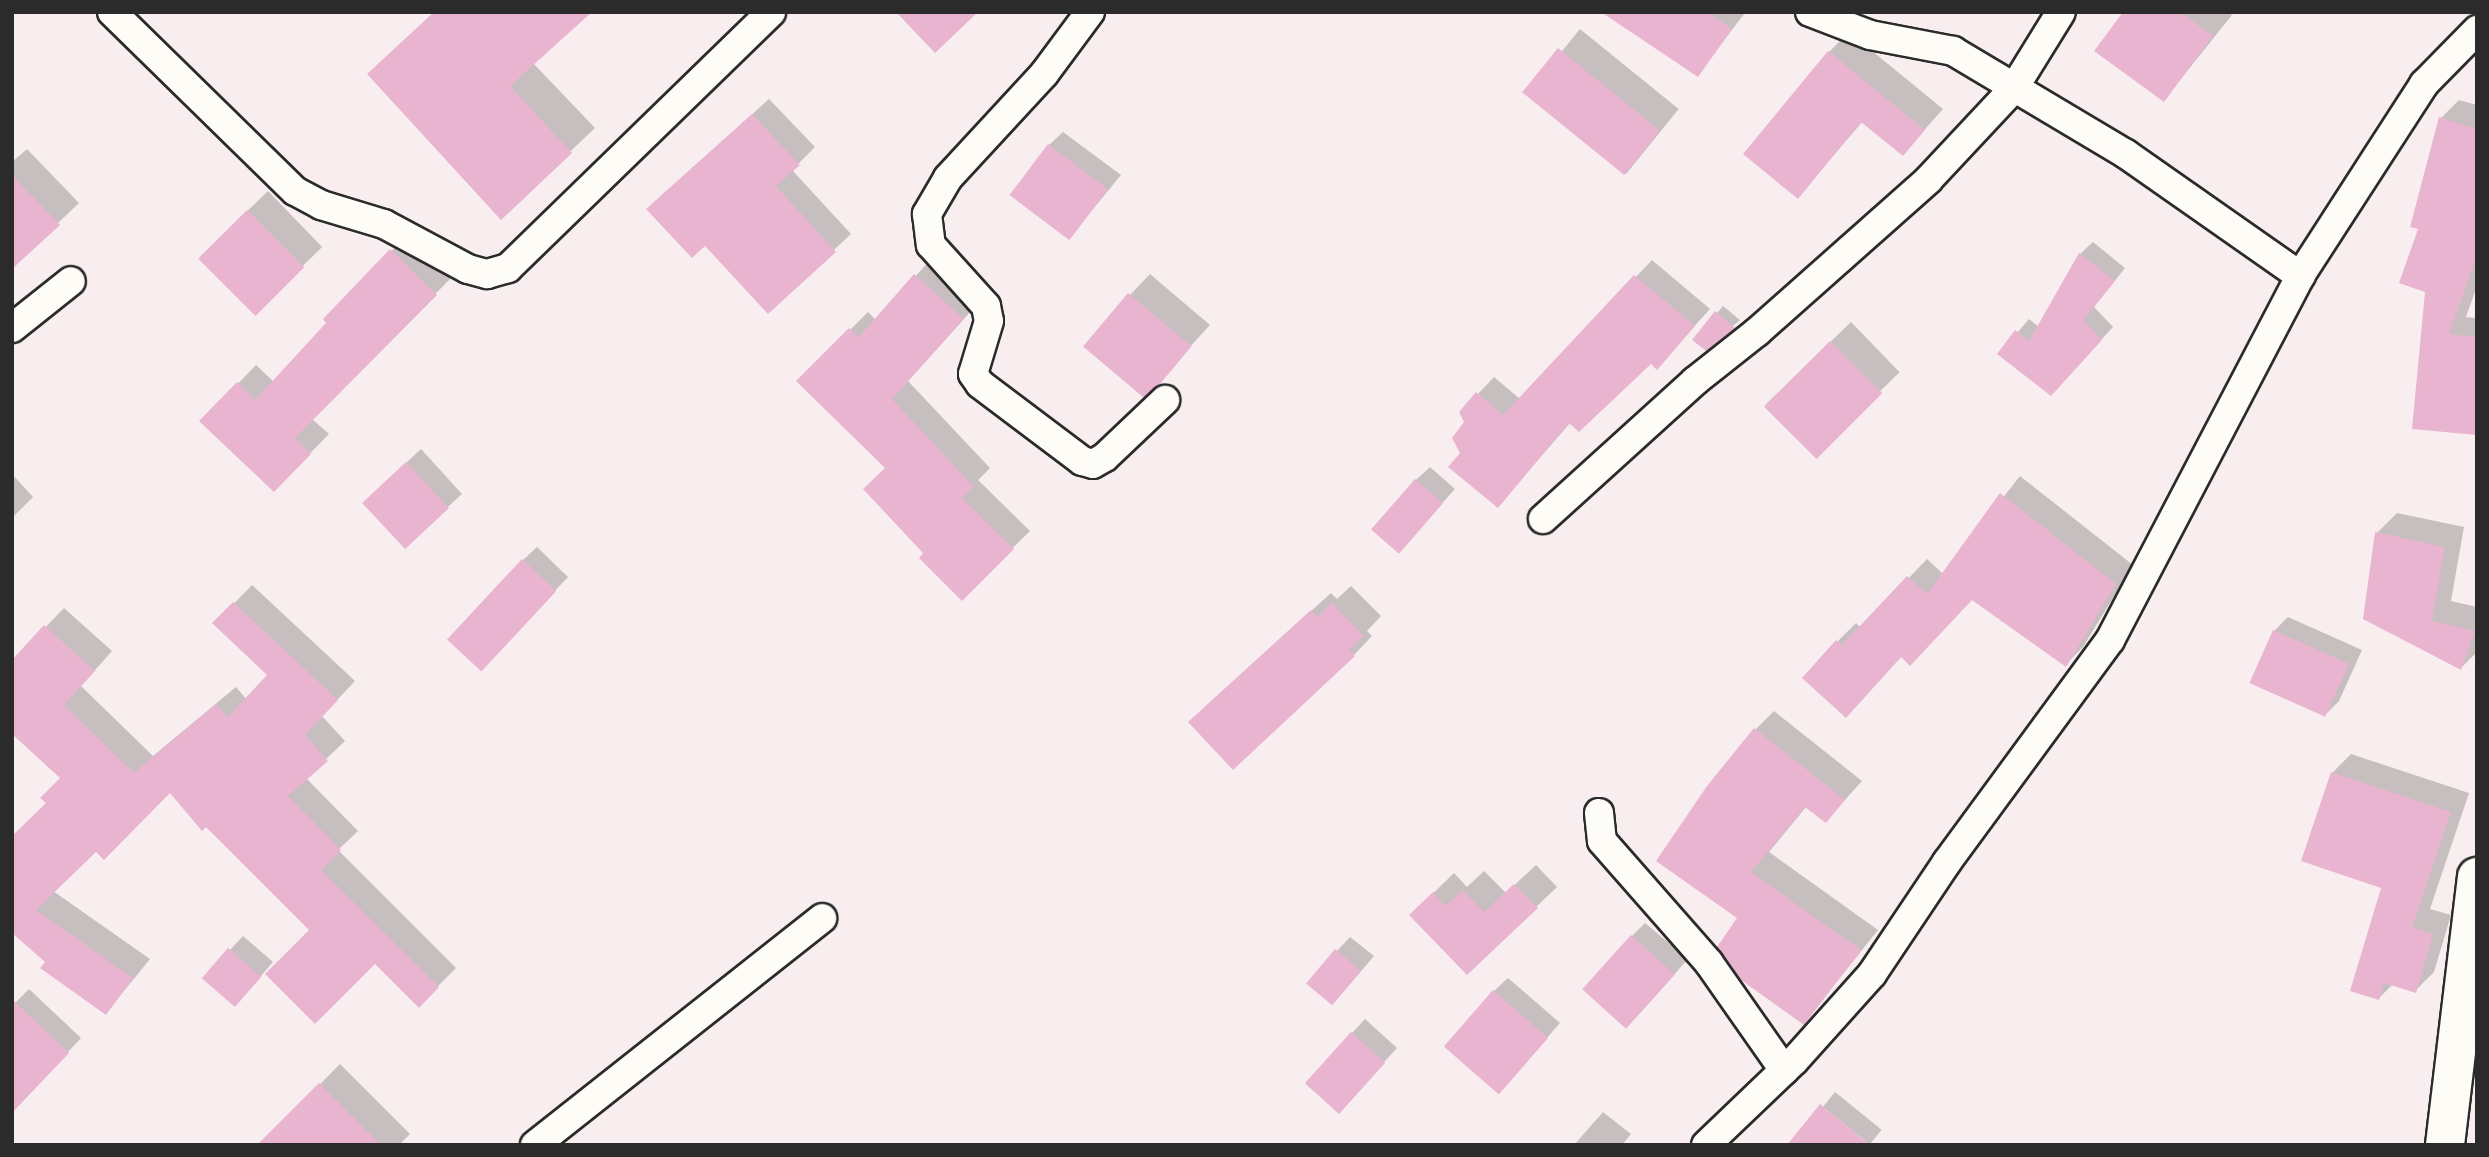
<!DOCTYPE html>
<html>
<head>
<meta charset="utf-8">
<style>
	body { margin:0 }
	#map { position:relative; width:2489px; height:1157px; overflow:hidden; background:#f9eeef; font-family:"Architects Daughter",sans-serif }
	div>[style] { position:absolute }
	.shadow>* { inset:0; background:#0003; transform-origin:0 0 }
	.building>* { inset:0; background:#e8b4cf; transform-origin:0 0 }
	.roads { filter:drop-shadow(2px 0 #2b2b2b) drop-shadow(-2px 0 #2b2b2b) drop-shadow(0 2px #2b2b2b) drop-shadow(0 -2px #2b2b2b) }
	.street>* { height:28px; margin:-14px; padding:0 14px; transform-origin:14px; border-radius:14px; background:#fdfcf7 }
	.secondary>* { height:38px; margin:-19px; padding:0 19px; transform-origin:19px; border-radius:19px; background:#fdfcf7 }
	span { translate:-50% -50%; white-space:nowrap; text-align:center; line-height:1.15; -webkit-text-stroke:6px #fdfcf7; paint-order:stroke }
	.frame { position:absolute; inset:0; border:14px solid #2b2b2b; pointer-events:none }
</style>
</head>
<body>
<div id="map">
	<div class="shadow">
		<div style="clip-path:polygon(435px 12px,533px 63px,595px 128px,501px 217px,369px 74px)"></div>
		<div style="clip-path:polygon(1626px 12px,1741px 12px,1744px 14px,1698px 75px)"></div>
		<div style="clip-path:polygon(2125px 12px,2228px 12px,2232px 15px,2164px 100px)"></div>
		<div style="left:1580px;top:29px;width:127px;height:84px;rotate:39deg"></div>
		<div style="clip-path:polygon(1849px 32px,1943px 109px,1903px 154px,1863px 121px,1798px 197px,1829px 52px)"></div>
		<div style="clip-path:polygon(769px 99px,815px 147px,792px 170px,851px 234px,768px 312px,665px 193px)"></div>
		<div style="clip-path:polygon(2459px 100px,2477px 105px,2477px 286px,2466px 317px,2477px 318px,2477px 433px,2426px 291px,2420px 228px,2441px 118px)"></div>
		<div style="clip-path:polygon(1063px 132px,1121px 175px,1070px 237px,1049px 145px)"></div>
		<div style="clip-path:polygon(27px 149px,79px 203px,12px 267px,12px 162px)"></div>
		<div style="left:268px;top:191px;width:78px;height:95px;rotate:46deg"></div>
		<div style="clip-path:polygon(410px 232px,454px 275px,312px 419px,329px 434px,274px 490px,202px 421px,256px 365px,274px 382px,329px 322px,325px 319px)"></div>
		<div style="clip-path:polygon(2093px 242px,2125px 268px,2094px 307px,2113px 327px,2063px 381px,2000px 353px,2029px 319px,2039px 327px,2080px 254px)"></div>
		<div style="clip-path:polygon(932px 258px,980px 301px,908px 381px,990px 468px,978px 480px,1030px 531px,962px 598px,926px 553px,887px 468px,799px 381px,868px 312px,876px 320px)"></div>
		<div style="clip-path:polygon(1652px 260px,1710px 309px,1657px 367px,1651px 362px,1571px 422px,1498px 506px,1462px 453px,1466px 422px,1478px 394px,1494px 377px,1520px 399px)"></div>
		<div style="clip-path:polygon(1150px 274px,1210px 325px,1164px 375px,1130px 295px)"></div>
		<div style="clip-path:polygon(1723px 306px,1740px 320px,1706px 349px,1695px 340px)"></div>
		<div style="left:1851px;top:322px;width:70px;height:119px;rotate:46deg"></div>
		<div style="clip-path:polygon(421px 449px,462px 494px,405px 546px,378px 489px)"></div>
		<div style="clip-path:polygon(1430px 467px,1455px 489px,1411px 538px,1416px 480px)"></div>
		<div style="clip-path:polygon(12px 474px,33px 497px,12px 518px)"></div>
		<div style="clip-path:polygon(2020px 476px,2133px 565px,2083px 647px,2065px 665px,1972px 598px,1902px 656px,1864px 697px,1838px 641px,1856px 623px,1861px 628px,1927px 559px,1943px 574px)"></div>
		<div style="clip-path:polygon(2397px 513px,2464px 527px,2451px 601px,2477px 607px,2477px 652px,2461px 668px,2377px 533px)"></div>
		<div style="clip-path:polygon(537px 547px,568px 577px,494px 655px,523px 560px)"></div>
		<div style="clip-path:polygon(252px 585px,355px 681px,322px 716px,345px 741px,306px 778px,358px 831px,338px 850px,456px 968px,419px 1005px,375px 962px,311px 930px,170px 791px,96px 849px,53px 891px,150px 959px,106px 1013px,12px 926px,48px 803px,63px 778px,12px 662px,64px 608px,112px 651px,81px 686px,153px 756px,236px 687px,247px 700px,270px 675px,215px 623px)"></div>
		<div style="clip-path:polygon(1351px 586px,1381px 616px,1367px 631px,1372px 636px,1354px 655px,1209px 703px,1331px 593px,1337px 599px)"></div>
		<div style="clip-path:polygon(2288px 617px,2362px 650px,2339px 701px,2326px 714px,2274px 631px)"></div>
		<div style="clip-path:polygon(1774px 711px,1862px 781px,1826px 821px,1807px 806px,1769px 852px,1878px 930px,1804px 1023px,1740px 918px,1756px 729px)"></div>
		<div style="clip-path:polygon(2351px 754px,2469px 793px,2430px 909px,2451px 915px,2434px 972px,2415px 991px,2393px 984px,2379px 998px,2383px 886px,2332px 773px)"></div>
		<div style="clip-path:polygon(1536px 865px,1557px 887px,1467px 973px,1411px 915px,1454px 873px,1467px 887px,1484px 871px,1506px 893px)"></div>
		<div style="clip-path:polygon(1645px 923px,1688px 959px,1640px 1013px,1632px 936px)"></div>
		<div style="clip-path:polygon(243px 936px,273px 962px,248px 991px,204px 978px)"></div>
		<div style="clip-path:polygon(1350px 937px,1374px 956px,1333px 1004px,1337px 951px)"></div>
		<div style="clip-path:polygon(1508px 978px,1560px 1023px,1512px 1078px,1494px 991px)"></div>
		<div style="clip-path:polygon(29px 989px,81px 1038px,12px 1112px,12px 1006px)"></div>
		<div style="clip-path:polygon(1365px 1019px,1397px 1048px,1351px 1098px,1352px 1033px)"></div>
		<div style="clip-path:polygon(340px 1064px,410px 1134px,399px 1145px,274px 1145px,267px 1138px)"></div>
		<div style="left:1835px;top:1092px;width:60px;height:19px;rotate:39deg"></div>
		<div style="clip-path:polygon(1603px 1112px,1631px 1134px,1622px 1145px,1574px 1145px)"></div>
	</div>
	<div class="building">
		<div style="clip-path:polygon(434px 12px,592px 12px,510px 86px,572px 153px,501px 220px,367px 74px)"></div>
		<div style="clip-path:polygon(896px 12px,978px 12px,935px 53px)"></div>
		<div style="clip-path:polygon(1601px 12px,1707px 12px,1732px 29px,1698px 77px)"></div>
		<div style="clip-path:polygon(2123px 12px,2180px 12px,2213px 36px,2164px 102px,2094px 51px)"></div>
		<div style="left:1558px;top:48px;width:131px;height:57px;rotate:39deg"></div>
		<div style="clip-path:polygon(1828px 51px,1925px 130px,1903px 156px,1861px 122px,1798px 199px,1743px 154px)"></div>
		<div style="clip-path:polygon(752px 114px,800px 165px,776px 186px,836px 252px,768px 314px,705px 246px,692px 258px,646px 209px)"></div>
		<div style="clip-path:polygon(2439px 117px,2477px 129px,2477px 256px,2449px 334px,2477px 337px,2477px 435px,2412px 429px,2425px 292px,2399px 283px,2418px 229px,2410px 227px)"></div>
		<div style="left:1048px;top:144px;width:75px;height:64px;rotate:37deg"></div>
		<div style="clip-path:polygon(12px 175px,60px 225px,12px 269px)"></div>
		<div style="left:247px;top:210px;width:81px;height:69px;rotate:45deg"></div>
		<div style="clip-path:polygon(390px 249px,437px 295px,295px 438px,311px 454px,274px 492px,199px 421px,237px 382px,255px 400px,326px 323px,323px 319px)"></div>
		<div style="clip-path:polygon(2079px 253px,2115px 281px,2083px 320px,2102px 340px,2051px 396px,1997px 354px,2015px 330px,2029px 341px)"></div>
		<div style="clip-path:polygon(914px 274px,964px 319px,892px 399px,974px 487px,962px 498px,1014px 549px,962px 601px,919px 558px,923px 553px,863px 489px,885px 468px,796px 381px,849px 328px,859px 337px)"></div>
		<div style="clip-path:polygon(1634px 275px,1695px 326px,1657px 370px,1651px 364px,1579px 432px,1569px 423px,1498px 508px,1448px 467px,1460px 453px,1452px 438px,1464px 422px,1459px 412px,1476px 392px,1503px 415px)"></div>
		<div style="left:1128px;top:293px;width:83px;height:70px;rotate:40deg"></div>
		<div style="clip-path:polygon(1715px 311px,1735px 328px,1706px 351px,1692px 340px)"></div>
		<div style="left:1830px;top:341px;width:74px;height:93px;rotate:45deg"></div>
		<div style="left:406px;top:462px;width:63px;height:60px;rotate:47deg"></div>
		<div style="left:1415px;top:479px;width:37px;height:67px;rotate:41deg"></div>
		<div style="clip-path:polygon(2000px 493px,2116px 584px,2066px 667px,1972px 600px,1910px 666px,1901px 657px,1846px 718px,1802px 678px,1836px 640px,1842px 645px,1907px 576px,1927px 594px)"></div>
		<div style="clip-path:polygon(2375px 532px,2445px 547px,2432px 621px,2475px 631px,2461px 670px,2363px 619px)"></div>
		<div style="left:522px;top:559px;width:47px;height:110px;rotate:43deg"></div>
		<div style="clip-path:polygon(233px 602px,338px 700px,305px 735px,328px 761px,288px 796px,341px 850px,321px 870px,439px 987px,419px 1008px,375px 964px,315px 1024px,265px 974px,309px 930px,206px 827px,202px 831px,170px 793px,104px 860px,96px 852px,36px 910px,133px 978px,106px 1015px,40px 968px,45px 962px,12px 933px,12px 836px,46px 803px,40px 798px,60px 778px,12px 734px,12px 660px,44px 625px,95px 671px,64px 705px,134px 773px,216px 704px,228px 717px,267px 675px,212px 623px)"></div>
		<div style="clip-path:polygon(1331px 603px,1364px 636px,1349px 650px,1355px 656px,1233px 770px,1188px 722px,1311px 610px,1318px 617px)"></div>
		<div style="left:2273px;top:630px;width:83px;height:58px;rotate:24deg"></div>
		<div style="clip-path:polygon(1754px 728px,1845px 800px,1826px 823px,1805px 807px,1751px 872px,1861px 950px,1804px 1025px,1741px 980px,1717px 947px,1737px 918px,1656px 861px,1707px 786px)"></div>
		<div style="clip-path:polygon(2331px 772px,2451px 812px,2412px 927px,2433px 934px,2416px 993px,2384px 983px,2379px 1000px,2350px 991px,2381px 888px,2301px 861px)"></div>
		<div style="clip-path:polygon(1514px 884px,1538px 908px,1467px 975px,1409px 915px,1433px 892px,1445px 906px,1463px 890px,1484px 912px)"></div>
		<div style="left:1631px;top:935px;width:59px;height:73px;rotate:42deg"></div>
		<div style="left:228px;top:948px;width:44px;height:40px;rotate:41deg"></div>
		<div style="left:1335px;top:949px;width:34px;height:45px;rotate:40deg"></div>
		<div style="left:1493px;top:990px;width:73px;height:75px;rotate:41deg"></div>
		<div style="clip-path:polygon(12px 999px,69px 1053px,12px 1113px)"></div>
		<div style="left:1351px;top:1032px;width:46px;height:69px;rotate:42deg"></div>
		<div style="clip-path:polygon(319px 1083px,381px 1145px,257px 1145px)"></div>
		<div style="clip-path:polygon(1820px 1104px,1870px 1145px,1787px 1145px)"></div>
	</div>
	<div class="roads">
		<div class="street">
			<div style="left:112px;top:12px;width:256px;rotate:44.4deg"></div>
			<div style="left:295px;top:191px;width:30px;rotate:28deg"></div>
			<div style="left:321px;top:205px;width:66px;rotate:16.8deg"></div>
			<div style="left:384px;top:224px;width:95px;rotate:28.2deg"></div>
			<div style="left:468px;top:269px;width:20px;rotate:15deg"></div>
			<div style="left:487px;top:274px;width:22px;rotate:-16deg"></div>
			<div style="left:508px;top:268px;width:367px;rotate:-44.2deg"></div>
			<div style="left:1090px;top:12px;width:77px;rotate:126.6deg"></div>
			<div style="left:1044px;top:74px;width:142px;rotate:132.7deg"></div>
			<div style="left:948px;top:178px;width:42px;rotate:120.3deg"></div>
			<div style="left:927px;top:214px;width:31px;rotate:83deg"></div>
			<div style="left:931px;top:245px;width:82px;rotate:48deg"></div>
			<div style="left:986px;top:306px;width:15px;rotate:79deg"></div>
			<div style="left:989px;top:321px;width:55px;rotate:106.8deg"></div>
			<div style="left:973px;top:374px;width:12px;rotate:55deg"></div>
			<div style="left:980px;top:384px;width:128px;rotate:37deg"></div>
			<div style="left:1082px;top:461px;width:11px;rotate:15deg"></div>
			<div style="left:1093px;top:464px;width:14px;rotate:-30deg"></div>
			<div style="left:1105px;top:457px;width:83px;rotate:-43.5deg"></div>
			<div style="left:1810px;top:12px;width:64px;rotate:21deg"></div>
			<div style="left:1870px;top:35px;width:85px;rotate:10.9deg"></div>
			<div style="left:1953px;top:51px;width:201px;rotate:30.8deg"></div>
			<div style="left:2126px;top:154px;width:213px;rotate:35deg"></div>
			<div style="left:12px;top:328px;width:75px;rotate:-38.5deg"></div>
			<div style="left:1543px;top:519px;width:205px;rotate:-42.2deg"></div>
			<div style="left:1695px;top:381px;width:79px;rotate:-38.3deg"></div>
			<div style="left:1757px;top:332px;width:229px;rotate:-41.6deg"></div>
			<div style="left:1928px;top:180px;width:126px;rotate:-46.9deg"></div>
			<div style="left:2014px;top:88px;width:89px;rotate:-58.3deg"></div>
			<div style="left:1599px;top:813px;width:28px;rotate:84deg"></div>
			<div style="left:1602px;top:841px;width:162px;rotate:48.7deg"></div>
			<div style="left:1709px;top:963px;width:131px;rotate:55deg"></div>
			<div style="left:535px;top:1145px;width:366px;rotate:-38.3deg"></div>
			<div style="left:1706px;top:1145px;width:122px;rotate:-43.7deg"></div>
			<div style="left:1794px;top:1061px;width:117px;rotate:-48.1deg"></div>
			<div style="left:1872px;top:974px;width:135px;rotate:-56.2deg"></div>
			<div style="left:1947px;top:862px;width:275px;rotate:-53.7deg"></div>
			<div style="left:2110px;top:640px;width:411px;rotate:-62.4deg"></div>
			<div style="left:2300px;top:276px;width:229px;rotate:-57.1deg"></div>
			<div style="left:2424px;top:84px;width:76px;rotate:-45.5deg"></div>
		</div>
		<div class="secondary">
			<div style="left:2445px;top:1145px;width:270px;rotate:-83.2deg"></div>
		</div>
	</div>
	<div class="frame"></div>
</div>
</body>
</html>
